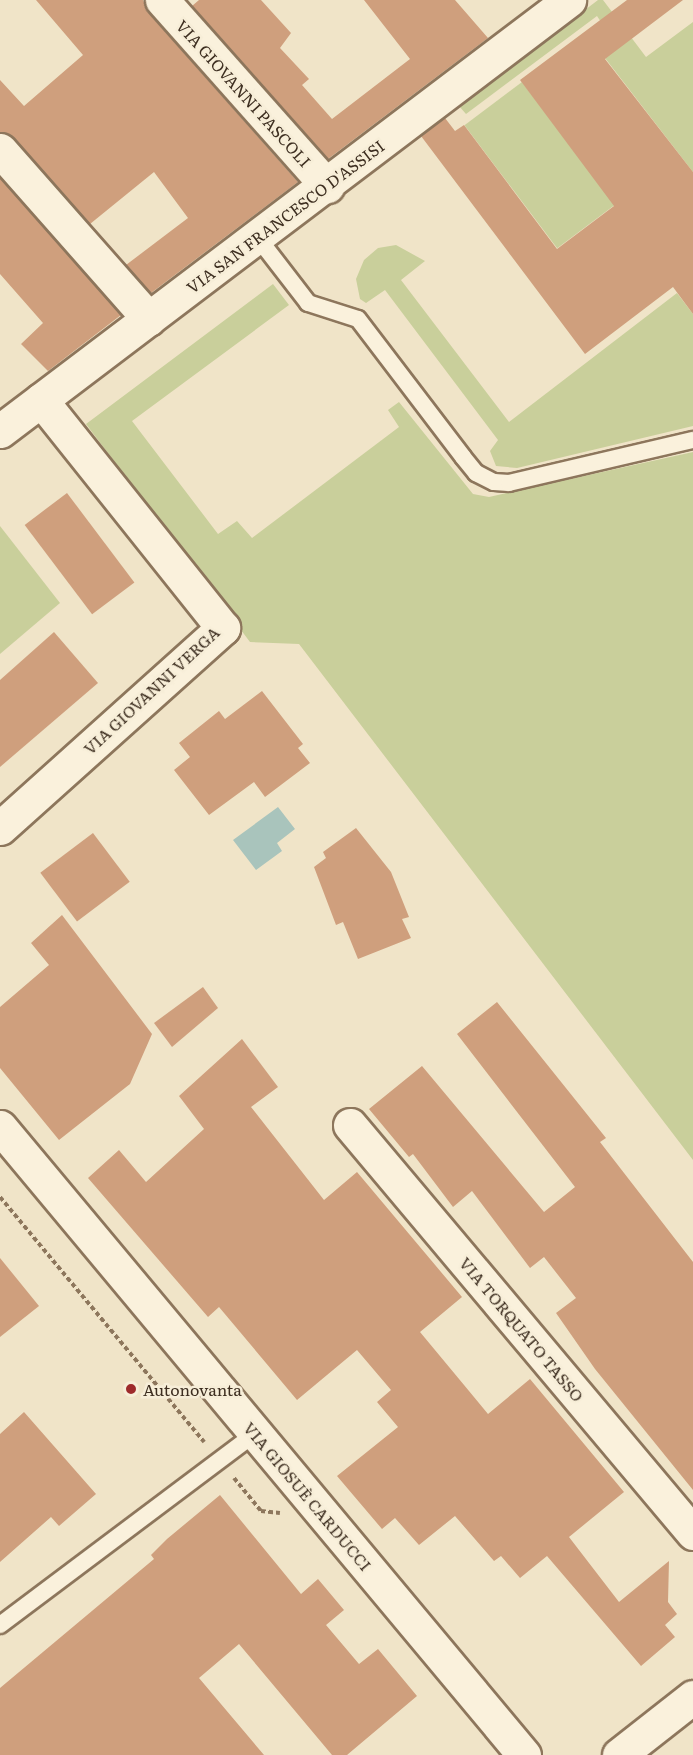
<!DOCTYPE html>
<html>
<head>
<meta charset="utf-8">
<style>
	body { margin:0 }
	#map { position:relative; width:693px; height:1755px; overflow:hidden; background:#f0e4c8; font-family:Literata,serif }
	div>[style] { position:absolute }
	.green>* { inset:0; background:#c9cf9b; transform-origin:0 0 }
	.water>* { inset:0; background:#a9c4bc }
	.building>* { inset:0; background:#cf9f7d; transform-origin:0 0 }
	.path>* { height:4px; margin-top:-2px; transform-origin:0; background:repeating-linear-gradient(90deg,#8d765c 0 4.5px,transparent 0 7.5px) }
	.roads { filter:drop-shadow(2px 0 #8d765c) drop-shadow(-2px 0 #8d765c) drop-shadow(0 2px #8d765c) drop-shadow(0 -2px #8d765c) }
	.service>* { height:16px; margin:-8px; padding:0 8px; transform-origin:8px; border-radius:8px; background:#faf1dc }
	.minor>* { height:33px; margin:-16.5px; padding:0 16.5px; transform-origin:16.5px; border-radius:16.5px; background:#faf1dc }
	.tertiary>* { height:33px; margin:-16.5px; padding:0 16.5px; transform-origin:16.5px; border-radius:16.5px; background:#faf1dc }
	.dots>* { width:16px; height:16px; translate:-50% -50%; box-sizing:border-box; border:3px solid #f7eed8; border-radius:50% }
	span { translate:-50% -50%; white-space:nowrap; text-align:center; line-height:1.15; -webkit-text-stroke:5px #f7eed8; paint-order:stroke }
	.street-label { font-size:16px; color:#3d2e20 }
	.poi-label { font-size:16px; color:#3d2e20 }
	.left { translate:0 -50%; text-align:left }
</style>
</head>
<body>
<div id="map">
	<div class="green">
		<div style="clip-path:polygon(598px 0,603px 0,646px 57px,693px 22px,693px 172px,588px 36px,603px 25px,597px 16px,466px 114px,459px 106px)"></div>
		<div style="left:522px;top:82px;width:154px;height:72px;rotate:53deg"></div>
		<div style="clip-path:polygon(396px 245px,425px 261px,401px 280px,509px 422px,677px 293px,693px 314px,693px 426px,517px 468px,496px 466px,490px 451px,498px 440px,385px 290px,366px 303px,360px 299px,356px 279px,364px 260px,378px 248px)"></div>
		<div style="clip-path:polygon(273px 284px,289px 305px,132px 421px,218px 534px,237px 521px,252px 538px,399px 427px,388px 410px,399px 402px,473px 494px,489px 497px,693px 452px,693px 1160px,299px 644px,250px 642px,86px 424px)"></div>
		<div style="clip-path:polygon(0 526px,60px 603px,0 654px)"></div>
	</div>
	<div class="water">
		<div style="clip-path:polygon(278px 807px,295px 829px,277px 843px,282px 851px,256px 870px,233px 840px)"></div>
	</div>
	<div class="building">
		<div style="clip-path:polygon(36px 0,143px 0,148px 12px,298px 182px,151px 293px,126px 265px,188px 218px,154px 172px,90px 224px,14px 138px,0 132px,0 80px,24px 106px,83px 55px)"></div>
		<div style="clip-path:polygon(199px 0,261px 0,291px 33px,280px 48px,309px 79px,302px 85px,332px 119px,410px 59px,364px 0,455px 0,488px 38px,328px 159px,192px 6px)"></div>
		<div style="clip-path:polygon(627px 0,683px 0,605px 59px,693px 172px,693px 314px,673px 287px,585px 354px,421px 136px,445px 118px,455px 131px,464px 125px,557px 249px,614px 206px,520px 80px)"></div>
		<div style="clip-path:polygon(0 178px,121px 315px,48px 371px,21px 344px,43px 323px,0 274px)"></div>
		<div style="left:67px;top:493px;width:112px;height:53px;rotate:53deg"></div>
		<div style="clip-path:polygon(54px 632px,98px 683px,0 767px,0 680px)"></div>
		<div style="clip-path:polygon(262px 691px,303px 744px,298px 748px,310px 763px,265px 797px,254px 782px,209px 815px,174px 770px,190px 757px,179px 743px,219px 711px,225px 719px)"></div>
		<div style="clip-path:polygon(356px 828px,391px 872px,409px 917px,402px 919px,411px 938px,358px 959px,343px 922px,336px 925px,314px 867px,326px 858px,323px 852px)"></div>
		<div style="left:93px;top:833px;width:61px;height:66px;rotate:53deg"></div>
		<div style="clip-path:polygon(62px 915px,152px 1034px,130px 1084px,59px 1140px,0 1068px,0 1007px,49px 965px,31px 943px)"></div>
		<div style="clip-path:polygon(203px 987px,218px 1008px,172px 1047px,154px 1023px)"></div>
		<div style="clip-path:polygon(497px 1002px,606px 1138px,600px 1142px,693px 1262px,693px 1490px,595px 1369px,556px 1313px,576px 1298px,544px 1257px,530px 1268px,472px 1191px,453px 1207px,413px 1154px,409px 1157px,369px 1109px,422px 1066px,544px 1212px,575px 1187px,457px 1034px)"></div>
		<div style="clip-path:polygon(242px 1039px,278px 1087px,251px 1107px,324px 1200px,357px 1172px,462px 1297px,420px 1332px,469px 1391px,488px 1414px,530px 1379px,624px 1492px,569px 1537px,619px 1602px,669px 1561px,668px 1602px,677px 1614px,665px 1625px,675px 1637px,641px 1666px,547px 1556px,520px 1578px,501px 1556px,494px 1561px,455px 1516px,419px 1545px,395px 1518px,382px 1529px,337px 1476px,398px 1427px,377px 1402px,391px 1390px,357px 1350px,297px 1400px,219px 1307px,208px 1317px,88px 1178px,119px 1150px,146px 1182px,204px 1129px,179px 1096px)"></div>
		<div style="clip-path:polygon(0 1258px,39px 1306px,0 1337px)"></div>
		<div style="clip-path:polygon(24px 1412px,96px 1494px,59px 1526px,51px 1517px,0 1562px,0 1434px)"></div>
		<div style="clip-path:polygon(220px 1495px,301px 1594px,318px 1579px,344px 1610px,326px 1625px,359px 1664px,378px 1649px,417px 1696px,347px 1755px,332px 1755px,239px 1644px,199px 1678px,264px 1755px,0 1755px,0 1688px,154px 1559px,151px 1555px,167px 1539px)"></div>
	</div>
	<div class="path">
		<div style="left:0;top:1197px;width:319px;rotate:50.2deg"></div>
		<div style="left:234px;top:1478px;width:43px;rotate:50.7deg"></div>
		<div style="left:261px;top:1511px;width:19px;rotate:6deg"></div>
	</div>
	<div class="roads">
		<div class="service">
			<div style="left:258px;top:238px;width:82px;rotate:52.4deg"></div>
			<div style="left:308px;top:303px;width:52px;rotate:17.7deg"></div>
			<div style="left:358px;top:319px;width:173px;rotate:52.7deg"></div>
			<div style="left:463px;top:457px;width:21px;rotate:51deg"></div>
			<div style="left:476px;top:473px;width:20px;rotate:27deg"></div>
			<div style="left:494px;top:482px;width:15px;rotate:4deg"></div>
			<div style="left:509px;top:483px;width:189px;rotate:-13.2deg"></div>
			<div style="left:0;top:1625px;width:320px;rotate:-36.9deg"></div>
		</div>
		<div class="minor">
			<div style="left:162px;top:0;width:249px;rotate:48.4deg"></div>
			<div style="left:0;top:150px;width:225px;rotate:48.6deg"></div>
			<div style="left:0;top:431px;width:714px;rotate:-37.14deg"></div>
			<div style="left:0;top:828px;width:300px;rotate:-41.9deg"></div>
			<div style="left:223px;top:628px;width:292px;rotate:-128.6deg"></div>
			<div style="left:350px;top:1125px;width:533px;rotate:49.95deg"></div>
			<div style="left:619px;top:1755px;width:94px;rotate:-38.1deg"></div>
		</div>
		<div class="tertiary">
			<div style="left:0;top:1127px;width:818px;rotate:50.16deg"></div>
		</div>
	</div>
	<div class="dots">
		<div style="left:131px;top:1389px;background:#9e2a2b"></div>
	</div>
	<div class="street-label">
		<span style="left:244px;top:93px;rotate:48deg">VIA GIOVANNI PASCOLI</span>
		<span style="left:285px;top:216px;rotate:-37deg">VIA SAN FRANCESCO D'ASSISI</span>
		<span style="left:151px;top:690px;rotate:-43deg">VIA GIOVANNI VERGA</span>
		<span style="left:522px;top:1329px;rotate:50deg">VIA TORQUATO TASSO</span>
		<span style="left:308px;top:1496px;rotate:50deg">VIA GIOSUÈ CARDUCCI</span>
	</div>
	<div class="poi-label">
		<span class="left" style="left:143px;top:1389px">Autonovanta</span>
	</div>
</div>
</body>
</html>
